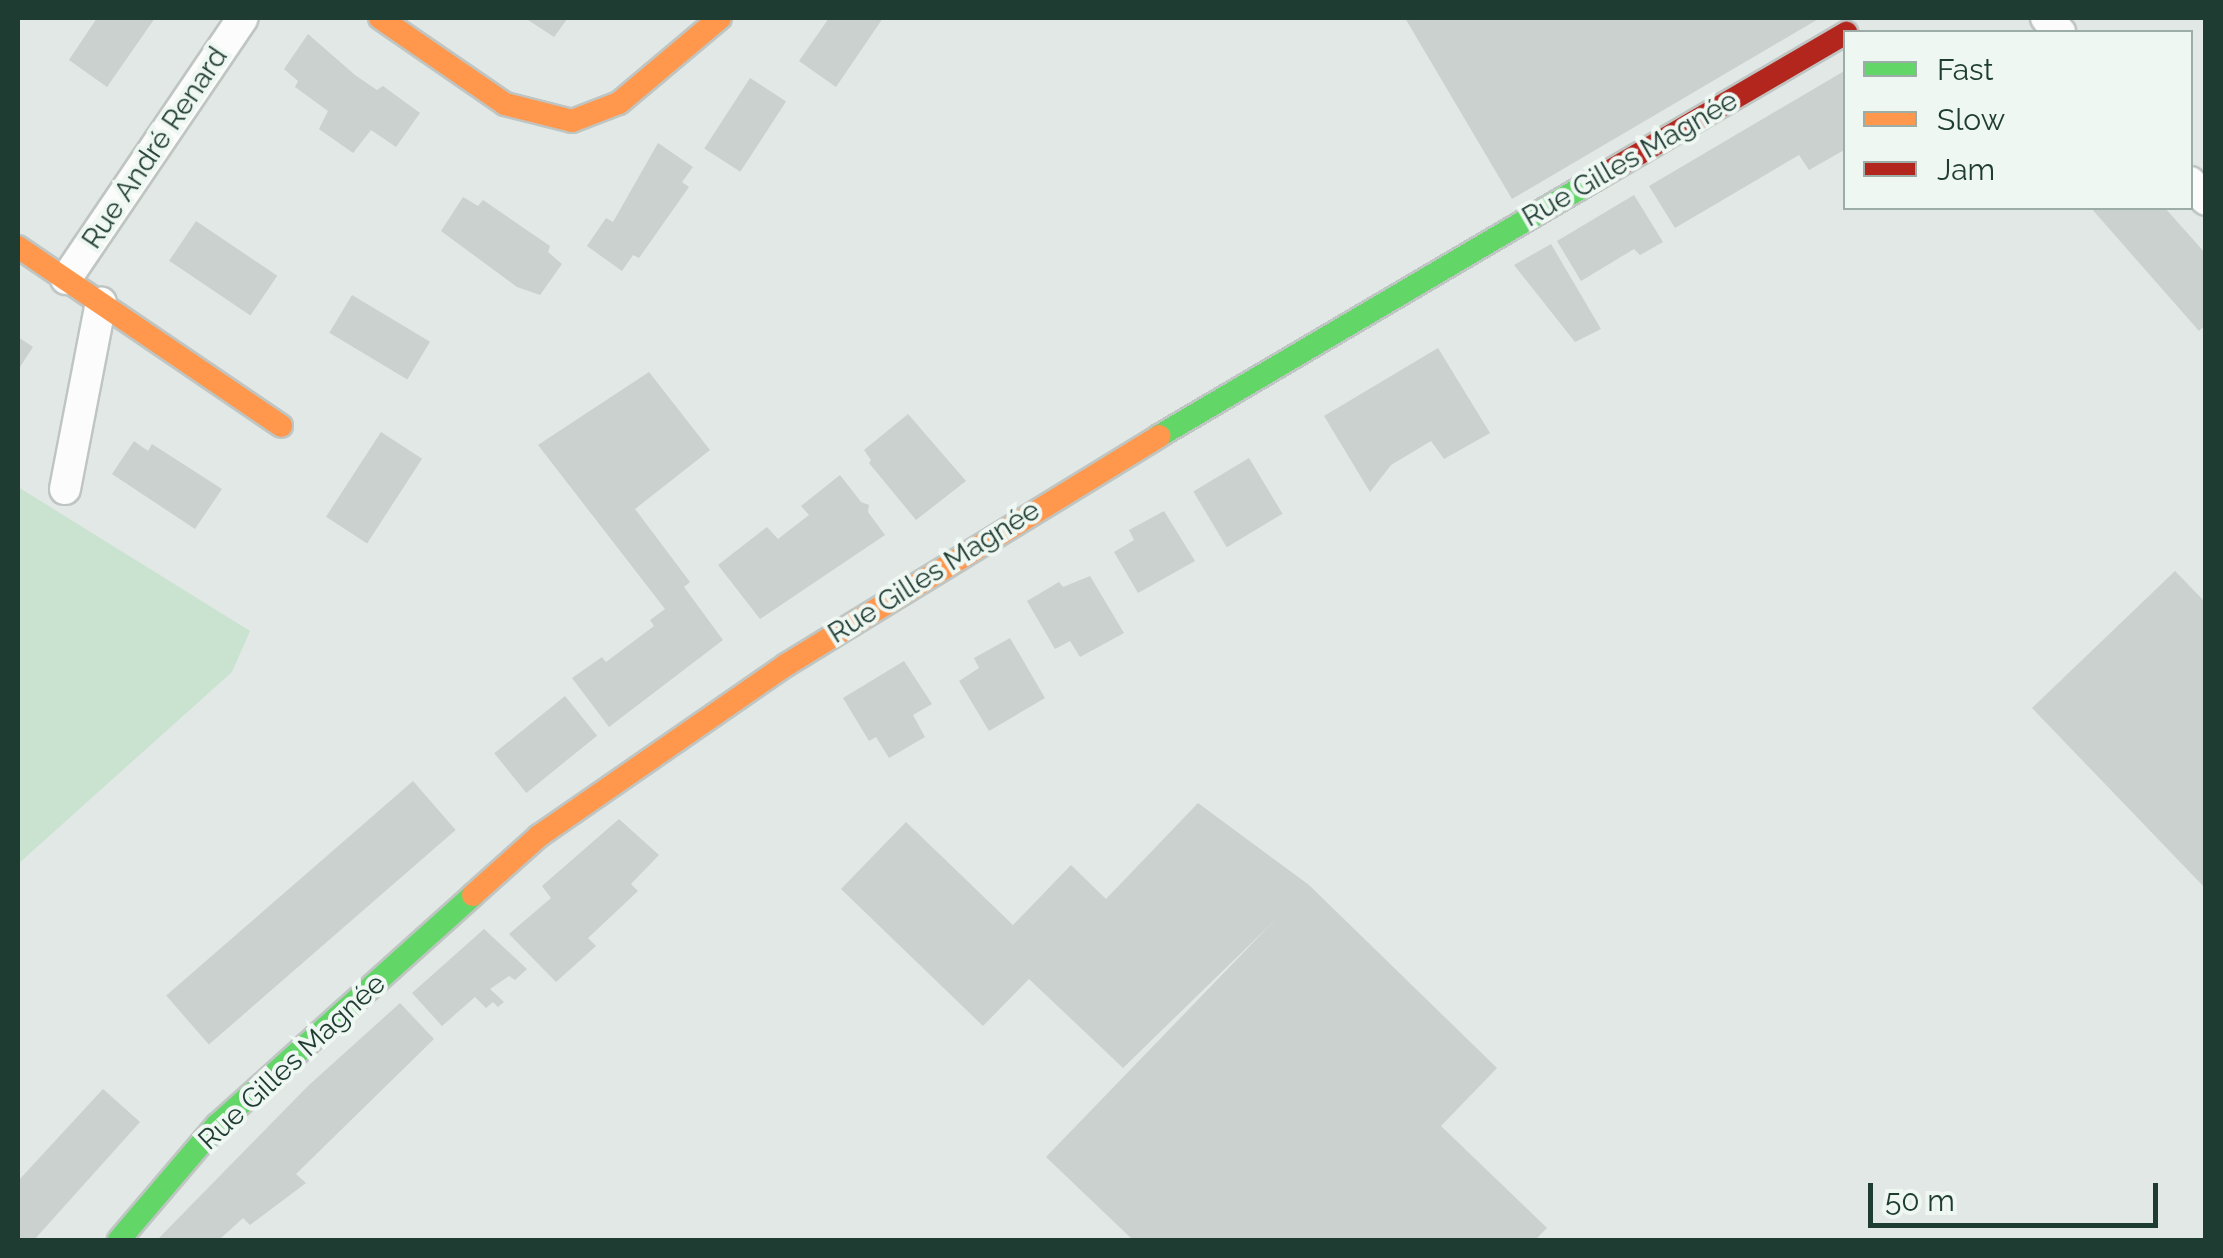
<!DOCTYPE html>
<html>
<head>
<meta charset="utf-8">
<style>
	body { margin:0 }
	#map { position:relative; width:2223px; height:1258px; overflow:hidden; background:#e2e8e5; font-family:Raleway,sans-serif }
	div>[style] { position:absolute }
	.green>* { inset:0; background:#cae2d0 }
	.building>* { inset:0; background:#cad1ce; transform-origin:0 0 }
	.roads { filter:drop-shadow(2px 0 #bfc5c2) drop-shadow(-2px 0 #bfc5c2) drop-shadow(0 2px #bfc5c2) drop-shadow(0 -2px #bfc5c2) }
	.street>* { height:30px; margin:-15px; padding:0 15px; transform-origin:15px; border-radius:15px; background:#fbfcfb }
	.fast>* { height:22px; margin:-11px; padding:0 11px; transform-origin:11px; border-radius:11px; background:#63d668 }
	.slow>* { height:22px; margin:-11px; padding:0 11px; transform-origin:11px; border-radius:11px; background:#ff974d }
	.jam>* { height:22px; margin:-11px; padding:0 11px; transform-origin:11px; border-radius:11px; background:#b3261e }
	span { translate:-50% -50%; white-space:nowrap; text-align:center; line-height:1.15; -webkit-text-stroke:8px #eff7f3; paint-order:stroke }
	.street-label { font-size:28px; color:#1f3c32 }
	.frame { position:absolute; inset:0; border:20px solid #1f3c32; pointer-events:none }
	.legend { position:absolute; left:1843px; top:30px; width:350px; height:180px; box-sizing:border-box; background:#eff7f3; border:2px solid #9caca6; margin:0; padding:12px 18px; list-style:none; font-size:30px; color:#1f3c32 }
	.legend li { display:flex; align-items:center; gap:20px; height:50px }
	.legend b { width:50px; border:2px solid #9caca6 }
	.scale { position:absolute; left:1868px; top:1183px; width:290px; height:45px; box-sizing:border-box; border:5px solid #1f3c32; border-top:0; padding-left:12px; font-size:30px; line-height:35px; white-space:nowrap; color:#1f3c32; -webkit-text-stroke:8px #eff7f3; paint-order:stroke }
</style>
</head>
<body>
<div id="map">
	<div class="green">
		<div style="clip-path:polygon(18px 487px,250px 631px,232px 672px,18px 864px)"></div>
	</div>
	<div class="building">
		<div style="clip-path:polygon(97px 18px,155px 18px,107px 87px,69px 60px)"></div>
		<div style="clip-path:polygon(525px 18px,568px 18px,554px 37px)"></div>
		<div style="clip-path:polygon(829px 18px,883px 18px,836px 87px,799px 61px)"></div>
		<div style="clip-path:polygon(1405px 18px,1820px 18px,1512px 199px)"></div>
		<div style="clip-path:polygon(308px 34px,355px 75px,377px 90px,383px 86px,420px 113px,396px 147px,371px 130px,353px 153px,319px 129px,328px 111px,295px 87px,298px 81px,284px 69px)"></div>
		<div style="clip-path:polygon(1846px 70px,1846px 149px,1809px 170px,1799px 155px,1675px 228px,1649px 186px)"></div>
		<div style="left:750px;top:78px;width:43px;height:84px;rotate:33deg"></div>
		<div style="clip-path:polygon(658px 143px,693px 167px,682px 182px,689px 187px,639px 258px,633px 255px,622px 271px,587px 246px,606px 218px,613px 222px)"></div>
		<div style="clip-path:polygon(1634px 195px,1663px 242px,1640px 255px,1634px 249px,1581px 281px,1557px 241px)"></div>
		<div style="clip-path:polygon(463px 197px,478px 206px,483px 200px,550px 246px,548px 252px,562px 264px,540px 295px,517px 287px,441px 231px)"></div>
		<div style="clip-path:polygon(2091px 208px,2165px 208px,2206px 254px,2206px 324px,2199px 331px)"></div>
		<div style="left:196px;top:221px;width:98px;height:48px;rotate:34deg"></div>
		<div style="clip-path:polygon(1551px 244px,1601px 329px,1575px 342px,1514px 265px)"></div>
		<div style="left:352px;top:295px;width:91px;height:44px;rotate:31deg"></div>
		<div style="clip-path:polygon(18px 337px,33px 347px,18px 370px)"></div>
		<div style="clip-path:polygon(1438px 348px,1490px 433px,1444px 459px,1431px 441px,1391px 465px,1370px 492px,1324px 416px)"></div>
		<div style="clip-path:polygon(649px 372px,710px 450px,635px 509px,690px 582px,684px 587px,723px 640px,609px 727px,572px 678px,602px 657px,606px 662px,654px 626px,650px 620px,665px 609px,538px 445px)"></div>
		<div style="clip-path:polygon(908px 414px,966px 481px,916px 520px,869px 463px,871px 460px,864px 450px)"></div>
		<div style="left:381px;top:432px;width:49px;height:101px;rotate:33deg"></div>
		<div style="clip-path:polygon(134px 441px,148px 451px,152px 444px,222px 489px,195px 529px,112px 474px)"></div>
		<div style="left:1249px;top:458px;width:65px;height:65px;rotate:59deg"></div>
		<div style="clip-path:polygon(840px 475px,861px 502px,869px 505px,868px 512px,885px 535px,760px 619px,718px 565px,767px 527px,778px 539px,809px 515px,801px 506px)"></div>
		<div style="clip-path:polygon(1164px 511px,1195px 561px,1138px 593px,1114px 552px,1134px 540px,1129px 530px)"></div>
		<div style="clip-path:polygon(2175px 571px,2206px 603px,2206px 889px,2032px 708px)"></div>
		<div style="clip-path:polygon(1090px 576px,1124px 633px,1080px 657px,1070px 641px,1055px 649px,1027px 601px,1059px 582px,1063px 587px)"></div>
		<div style="clip-path:polygon(1010px 638px,1045px 698px,989px 731px,959px 681px,979px 668px,974px 658px)"></div>
		<div style="clip-path:polygon(904px 661px,932px 704px,913px 715px,925px 737px,889px 758px,876px 737px,869px 741px,843px 698px)"></div>
		<div style="left:565px;top:696px;width:51px;height:91px;rotate:51deg"></div>
		<div style="left:413px;top:781px;width:65px;height:327px;rotate:49deg"></div>
		<div style="clip-path:polygon(1198px 803px,1309px 885px,1497px 1068px,1441px 1126px,1547px 1228px,1535px 1240px,1133px 1240px,1046px 1157px,1275px 920px,1123px 1068px,1029px 979px,983px 1026px,841px 889px,906px 822px,1013px 925px,1071px 865px,1106px 899px)"></div>
		<div style="clip-path:polygon(619px 819px,659px 855px,631px 884px,638px 891px,588px 938px,596px 946px,556px 982px,509px 934px,551px 898px,542px 886px)"></div>
		<div style="clip-path:polygon(484px 929px,527px 969px,515px 980px,509px 976px,490px 989px,504px 1002px,498px 1007px,493px 1002px,486px 1008px,475px 997px,442px 1026px,412px 993px)"></div>
		<div style="clip-path:polygon(400px 1003px,434px 1039px,296px 1174px,306px 1183px,250px 1225px,243px 1218px,219px 1240px,157px 1240px,309px 1085px)"></div>
		<div style="clip-path:polygon(103px 1089px,140px 1122px,34px 1240px,18px 1240px,18px 1181px)"></div>
	</div>
	<div class="roads">
		<div class="street">
			<div style="left:2046px;top:18px;width:20px;rotate:45deg"></div>
			<div style="left:2190px;top:182px;width:24px;rotate:48deg"></div>
			<div style="left:66px;top:279px;width:315px;rotate:-55.9deg"></div>
			<div style="left:65px;top:489px;width:190px;rotate:-79.1deg"></div>
		</div>
		<div class="fast">
			<div style="left:1159px;top:436px;width:507px;rotate:-30.46deg"></div>
			<div style="left:119px;top:1240px;width:151px;rotate:-49.6deg"></div>
			<div style="left:217px;top:1125px;width:344px;rotate:-41.9deg"></div>
		</div>
		<div class="slow">
			<div style="left:380px;top:18px;width:152px;rotate:34.5deg"></div>
			<div style="left:505px;top:104px;width:69px;rotate:14.2deg"></div>
			<div style="left:572px;top:121px;width:50px;rotate:-21deg"></div>
			<div style="left:619px;top:103px;width:132px;rotate:-40.1deg"></div>
			<div style="left:18px;top:247px;width:318px;rotate:34.2deg"></div>
			<div style="left:473px;top:895px;width:89px;rotate:-41.8deg"></div>
			<div style="left:539px;top:836px;width:300px;rotate:-34.7deg"></div>
			<div style="left:786px;top:665px;width:438px;rotate:-31.5deg"></div>
		</div>
		<div class="jam">
			<div style="left:1596px;top:179px;width:290px;rotate:-30.3deg"></div>
		</div>
	</div>
	<div class="street-label">
		<span style="left:155px;top:148px;rotate:-56deg">Rue André Renard</span>
		<span style="left:1630px;top:159px;rotate:-30deg">Rue Gilles Magnée</span>
		<span style="left:934px;top:572px;rotate:-32deg">Rue Gilles Magnée</span>
		<span style="left:292px;top:1062px;rotate:-43deg">Rue Gilles Magnée</span>
	</div>
	<div class="frame"></div>
	<ul class="legend">
	<li><b style="height:12px;background:#63d668"></b>Fast</li>
	<li><b style="height:12px;background:#ff974d"></b>Slow</li>
	<li><b style="height:12px;background:#b3261e"></b>Jam</li>
	</ul>
	<div class="scale">50 m</div>
</div>
</body>
</html>
